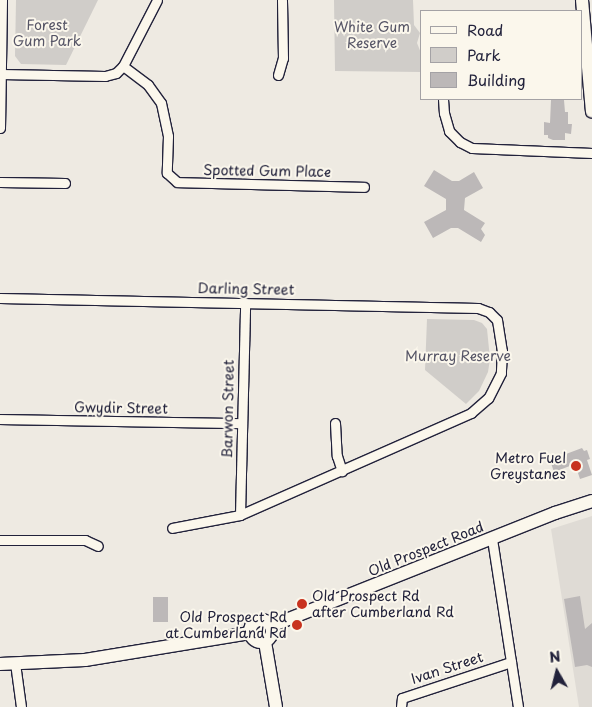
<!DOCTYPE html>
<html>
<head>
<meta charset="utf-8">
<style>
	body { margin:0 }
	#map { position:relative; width:592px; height:707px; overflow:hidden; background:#eeeae2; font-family:"Playpen Sans",sans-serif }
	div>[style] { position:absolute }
	.built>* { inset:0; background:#dfdbd5 }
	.green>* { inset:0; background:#d0cdc9 }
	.building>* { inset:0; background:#bcb8b8; transform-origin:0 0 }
	.roads { filter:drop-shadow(1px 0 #22223b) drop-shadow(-1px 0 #22223b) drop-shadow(0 1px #22223b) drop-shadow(0 -1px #22223b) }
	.street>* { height:9px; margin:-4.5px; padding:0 4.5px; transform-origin:4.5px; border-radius:4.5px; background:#fbf7ec }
	.secondary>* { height:12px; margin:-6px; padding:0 6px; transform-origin:6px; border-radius:6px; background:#fbf7ec }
	.secondary>.ring { margin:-6px; padding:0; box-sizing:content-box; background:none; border:12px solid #fbf7ec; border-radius:50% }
	.dots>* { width:14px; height:14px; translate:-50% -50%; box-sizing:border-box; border:2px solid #fbf7ec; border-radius:50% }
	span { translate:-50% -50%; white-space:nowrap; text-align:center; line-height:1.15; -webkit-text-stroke:4px #fbf7ec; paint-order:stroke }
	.park-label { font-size:14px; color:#565566 }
	.street-label { font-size:14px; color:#22223b }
	.poi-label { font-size:14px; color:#22223b }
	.right { translate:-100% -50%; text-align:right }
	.left { translate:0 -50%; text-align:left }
	.legend { position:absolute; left:420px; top:10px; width:162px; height:90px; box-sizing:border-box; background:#fbf7ec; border:1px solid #a4a2a5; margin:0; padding:6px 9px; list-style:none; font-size:15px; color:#22223b }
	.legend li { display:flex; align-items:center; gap:10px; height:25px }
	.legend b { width:25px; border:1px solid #a4a2a5 }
	.north { position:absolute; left:532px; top:647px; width:50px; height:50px; -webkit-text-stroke:4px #fbf7ec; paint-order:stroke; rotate:352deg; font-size:14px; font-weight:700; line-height:20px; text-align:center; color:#22223b }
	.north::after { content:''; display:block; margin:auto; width:18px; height:22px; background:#22223b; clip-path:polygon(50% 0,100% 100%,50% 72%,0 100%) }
</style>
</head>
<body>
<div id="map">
	<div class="built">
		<div style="clip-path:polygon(592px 516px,592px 707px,579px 707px,551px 529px)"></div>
	</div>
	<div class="green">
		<div style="clip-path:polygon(16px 0,98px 0,66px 65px,21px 64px,15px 56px)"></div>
		<div style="clip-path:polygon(334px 0,413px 0,414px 25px,420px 33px,417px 43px,421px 53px,421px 72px,335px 71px)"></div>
		<div style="clip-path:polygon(427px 319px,474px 320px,482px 323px,487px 329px,490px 359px,488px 372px,479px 391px,466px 404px,425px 370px)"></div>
	</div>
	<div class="building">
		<div style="clip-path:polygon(551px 100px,564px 100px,565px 112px,568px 112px,568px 124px,572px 124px,571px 134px,565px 133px,565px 140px,553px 140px,548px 138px,548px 135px,544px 135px,544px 122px,550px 123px)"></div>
		<div style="clip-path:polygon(434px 170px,452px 181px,459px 181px,474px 172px,483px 188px,465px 198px,464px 210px,485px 223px,481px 229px,485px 235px,481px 242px,458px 228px,451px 228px,433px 238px,424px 222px,446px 210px,446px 199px,424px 186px)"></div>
		<div style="clip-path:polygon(582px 448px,584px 451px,587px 450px,590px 459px,587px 460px,592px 475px,580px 479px,575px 464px,554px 472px,550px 460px)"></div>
		<div style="clip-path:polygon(580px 596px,585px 629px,592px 623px,592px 667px,587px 665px,575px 667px,564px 599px)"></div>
		<div style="left:153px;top:597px;width:15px;height:25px"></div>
	</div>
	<div class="roads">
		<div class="street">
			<div style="left:123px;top:66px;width:31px;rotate:37deg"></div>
			<div style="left:148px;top:85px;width:22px;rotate:54deg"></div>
			<div style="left:161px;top:103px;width:34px;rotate:78deg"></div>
			<div style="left:168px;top:136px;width:37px;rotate:92deg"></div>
			<div style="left:167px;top:173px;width:13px;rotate:42deg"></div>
			<div style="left:177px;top:182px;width:187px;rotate:1.5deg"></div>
			<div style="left:1px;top:74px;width:104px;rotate:1.1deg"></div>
			<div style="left:105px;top:76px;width:11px;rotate:-15deg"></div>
			<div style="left:116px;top:73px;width:10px;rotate:-45deg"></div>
			<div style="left:123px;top:66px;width:74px;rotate:-62.7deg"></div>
			<div style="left:278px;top:75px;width:18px;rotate:-74deg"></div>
			<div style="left:283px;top:58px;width:58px;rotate:-91deg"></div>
			<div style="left:443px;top:99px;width:14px;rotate:86deg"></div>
			<div style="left:444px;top:113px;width:19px;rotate:74deg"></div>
			<div style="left:449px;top:131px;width:16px;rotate:45deg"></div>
			<div style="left:460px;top:142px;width:13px;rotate:27deg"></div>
			<div style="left:472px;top:148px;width:120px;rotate:2.4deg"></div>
			<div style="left:0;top:128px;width:128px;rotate:-89.1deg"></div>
			<div style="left:0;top:182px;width:65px;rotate:0.9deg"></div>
			<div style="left:0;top:298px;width:478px;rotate:1.2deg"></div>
			<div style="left:478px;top:308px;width:12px;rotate:20deg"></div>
			<div style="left:489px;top:312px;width:11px;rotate:45deg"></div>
			<div style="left:497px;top:320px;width:31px;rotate:81deg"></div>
			<div style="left:502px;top:351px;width:22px;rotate:93deg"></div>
			<div style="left:501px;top:373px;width:28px;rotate:117deg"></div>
			<div style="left:488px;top:398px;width:23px;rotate:139deg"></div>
			<div style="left:471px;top:413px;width:253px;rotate:156.2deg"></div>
			<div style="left:240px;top:515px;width:69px;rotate:169.2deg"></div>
			<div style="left:0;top:419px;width:241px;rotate:1deg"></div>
			<div style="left:335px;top:423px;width:33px;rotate:87deg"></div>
			<div style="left:337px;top:456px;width:16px;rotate:72deg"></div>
			<div style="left:240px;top:515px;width:212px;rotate:-88.6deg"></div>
			<div style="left:492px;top:539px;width:170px;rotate:81.2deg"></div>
			<div style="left:0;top:540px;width:85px"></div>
			<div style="left:85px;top:540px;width:14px;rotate:25deg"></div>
			<div style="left:15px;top:663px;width:44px;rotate:82.2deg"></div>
			<div style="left:401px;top:707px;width:9px;rotate:-84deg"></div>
			<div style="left:402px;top:698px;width:115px;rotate:-18.3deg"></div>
		</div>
		<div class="secondary">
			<div style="left:582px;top:0;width:112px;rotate:84.9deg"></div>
			<div class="ring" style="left:250px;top:620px;width:10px;height:10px"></div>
			<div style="left:271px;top:626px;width:306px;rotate:-21.7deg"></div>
			<div style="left:555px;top:513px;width:39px;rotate:-18deg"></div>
			<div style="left:265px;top:642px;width:66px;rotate:80.4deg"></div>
			<div style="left:0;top:664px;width:85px;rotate:-2.7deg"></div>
			<div style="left:85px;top:660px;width:167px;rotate:-9.3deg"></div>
		</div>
	</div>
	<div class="dots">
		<div style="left:576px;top:466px;background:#c8321e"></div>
		<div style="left:302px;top:604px;background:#c8321e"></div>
		<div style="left:297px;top:625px;background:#c8321e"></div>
	</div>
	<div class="park-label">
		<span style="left:47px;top:33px">Forest<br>Gum Park</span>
		<span style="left:372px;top:35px">White Gum<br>Reserve</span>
		<span style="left:458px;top:356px">Murray Reserve</span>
	</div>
	<div class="street-label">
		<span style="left:267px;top:171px;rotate:1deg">Spotted Gum Place</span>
		<span style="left:246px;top:289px;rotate:1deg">Darling Street</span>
		<span style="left:121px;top:408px;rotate:1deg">Gwydir Street</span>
		<span style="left:228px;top:409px;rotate:-89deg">Barwon Street</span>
		<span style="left:426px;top:549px;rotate:-22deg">Old Prospect Road</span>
		<span style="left:447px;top:668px;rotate:-18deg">Ivan Street</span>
	</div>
	<div class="poi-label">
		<span class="right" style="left:566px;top:466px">Metro Fuel<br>Greystanes</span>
		<span class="left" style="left:312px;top:604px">Old Prospect Rd<br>after Cumberland Rd</span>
		<span class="right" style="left:287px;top:625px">Old Prospect Rd<br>at Cumberland Rd</span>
	</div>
	<ul class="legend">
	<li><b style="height:6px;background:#fbf7ec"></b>Road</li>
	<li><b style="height:14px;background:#d0cdc9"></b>Park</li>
	<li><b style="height:14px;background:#bcb8b8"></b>Building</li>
	</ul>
	<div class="north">N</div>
</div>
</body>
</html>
